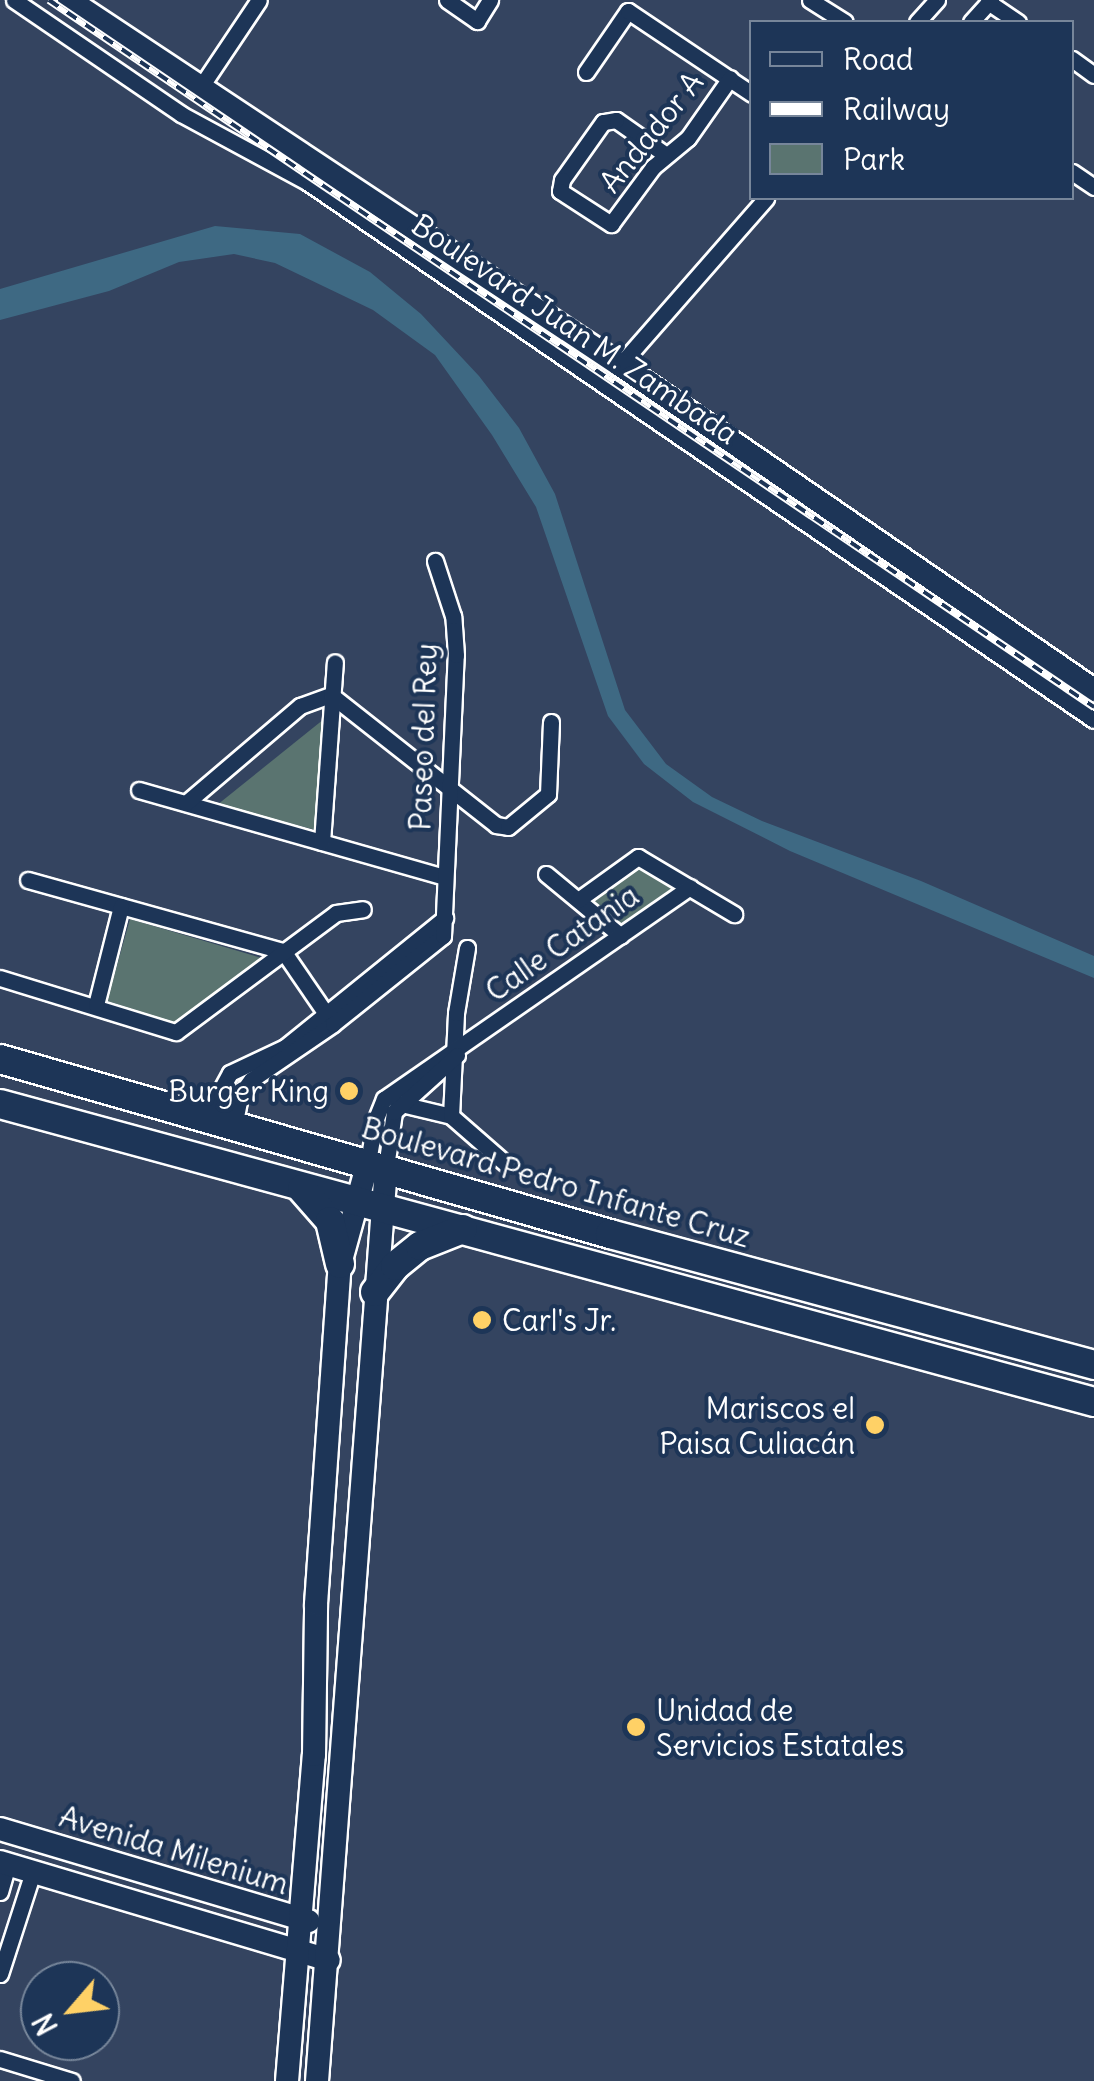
<!DOCTYPE html>
<html>
<head>
<meta charset="utf-8">
<style>
	body { margin:0 }
	#map { position:relative; width:1094px; height:2081px; overflow:hidden; background:#344460; font-family:Delius,sans-serif }
	div>[style] { position:absolute }
	.green>* { inset:0; background:#5a7470 }
	.water>* { inset:0; background:#3e6983 }
	.roads { filter:drop-shadow(2px 0 #fff) drop-shadow(-2px 0 #fff) drop-shadow(0 2px #fff) drop-shadow(0 -2px #fff) }
	.street>* { height:15px; margin:-7.5px; padding:0 7.5px; transform-origin:7.5px; border-radius:7.5px; background:#1d3557 }
	.secondary>* { height:22px; margin:-11px; padding:0 11px; transform-origin:11px; border-radius:11px; background:#1d3557 }
	.highway>* { height:28px; margin:-14px; padding:0 14px; transform-origin:14px; border-radius:14px; background:#1d3557 }
	.rail>* { height:8px; margin-top:-4px; transform-origin:0; background:repeating-linear-gradient(90deg,#1d3557 0 11px,#fff 0 22px); box-sizing:border-box; border-block:2px solid #fff }
	.dots>* { width:28px; height:28px; translate:-50% -50%; box-sizing:border-box; border:5px solid #1d3557; border-radius:50% }
	span { translate:-50% -50%; white-space:nowrap; text-align:center; line-height:1.15; -webkit-text-stroke:8px #1d3557; paint-order:stroke }
	.street-label { font-size:30px; color:#fff }
	.poi-label { font-size:30px; color:#fff }
	.right { translate:-100% -50%; text-align:right }
	.left { translate:0 -50%; text-align:left }
	.legend { position:absolute; left:749px; top:20px; width:325px; height:180px; box-sizing:border-box; background:#1d3557; border:2px solid #77869a; margin:0; padding:12px 18px; list-style:none; font-size:30px; color:#fff }
	.legend li { display:flex; align-items:center; gap:20px; height:50px }
	.legend b { width:50px; border:2px solid #77869a }
	.north { position:absolute; left:20px; top:1961px; width:100px; height:100px; box-sizing:border-box; background:#1d3557; border:2px solid #77869a; border-radius:50%; rotate:242deg; font-size:28px; font-weight:700; line-height:40px; text-align:center; color:#fff }
	.north::after { content:''; display:block; margin:auto; width:35px; height:45px; background:#ffd166; clip-path:polygon(50% 0,100% 100%,50% 72%,0 100%) }
</style>
</head>
<body>
<div id="map">
	<div class="green">
		<div style="clip-path:polygon(329px 715px,320px 831px,217px 805px)"></div>
		<div style="clip-path:polygon(636px 866px,671px 888px,673px 897px,629px 931px,593px 901px)"></div>
		<div style="clip-path:polygon(130px 919px,275px 962px,189px 1027px,107px 1001px)"></div>
	</div>
	<div class="water">
		<div style="clip-path:polygon(215px 226px,300px 234px,370px 272px,421px 314px,479px 376px,519px 428px,555px 494px,625px 710px,666px 764px,712px 797px,762px 821px,921px 881px,1094px 956px,1094px 978px,790px 851px,693px 802px,644px 764px,608px 716px,536px 507px,492px 435px,435px 355px,373px 310px,275px 263px,234px 254px,179px 262px,109px 291px,0 320px,0 289px)"></div>
	</div>
	<div class="roads">
		<div class="street">
			<div style="left:14px;top:0;width:202px;rotate:34.3deg"></div>
			<div style="left:181px;top:114px;width:143px;rotate:28.4deg"></div>
			<div style="left:307px;top:182px;width:953px;rotate:34.36deg"></div>
			<div style="left:447px;top:0;width:37px;rotate:35deg"></div>
			<div style="left:477px;top:21px;width:25px;rotate:-58deg"></div>
			<div style="left:810px;top:0;width:41px;rotate:32.2deg"></div>
			<div style="left:988px;top:2px;width:36px;rotate:34deg"></div>
			<div style="left:917px;top:22px;width:30px;rotate:-48deg"></div>
			<div style="left:971px;top:22px;width:30px;rotate:-48deg"></div>
			<div style="left:1072px;top:59px;width:27px;rotate:36deg"></div>
			<div style="left:586px;top:72px;width:74px;rotate:-55.5deg"></div>
			<div style="left:628px;top:11px;width:149px;rotate:33.8deg"></div>
			<div style="left:202px;top:85px;width:102px;rotate:-56.2deg"></div>
			<div style="left:666px;top:155px;width:61px;rotate:-145deg"></div>
			<div style="left:616px;top:120px;width:13px;rotate:171deg"></div>
			<div style="left:603px;top:122px;width:71px;rotate:125.3deg"></div>
			<div style="left:562px;top:180px;width:11px;rotate:100deg"></div>
			<div style="left:560px;top:191px;width:61px;rotate:32.9deg"></div>
			<div style="left:611px;top:224px;width:71px;rotate:-53.6deg"></div>
			<div style="left:653px;top:167px;width:45px;rotate:-39.6deg"></div>
			<div style="left:688px;top:138px;width:73px;rotate:-55deg"></div>
			<div style="left:1072px;top:172px;width:27px;rotate:34deg"></div>
			<div style="left:620px;top:365px;width:222px;rotate:-48.8deg"></div>
			<div style="left:139px;top:790px;width:317px;rotate:15.9deg"></div>
			<div style="left:186px;top:803px;width:150px;rotate:-40.4deg"></div>
			<div style="left:300px;top:706px;width:33px;rotate:-20deg"></div>
			<div style="left:331px;top:695px;width:210px;rotate:38.2deg"></div>
			<div style="left:496px;top:825px;width:12px;rotate:9deg"></div>
			<div style="left:508px;top:827px;width:52px;rotate:-39.5deg"></div>
			<div style="left:548px;top:794px;width:72px;rotate:-87.6deg"></div>
			<div style="left:322px;top:842px;width:180px;rotate:-85.9deg"></div>
			<div style="left:546px;top:874px;width:97px;rotate:39.6deg"></div>
			<div style="left:28px;top:880px;width:265px;rotate:15.6deg"></div>
			<div style="left:283px;top:951px;width:88px;rotate:55.6deg"></div>
			<div style="left:578px;top:900px;width:74px;rotate:-35.6deg"></div>
			<div style="left:638px;top:857px;width:112px;rotate:30.7deg"></div>
			<div style="left:0;top:978px;width:184px;rotate:17.1deg"></div>
			<div style="left:176px;top:1032px;width:199px;rotate:-36.6deg"></div>
			<div style="left:336px;top:913px;width:27px;rotate:-8deg"></div>
			<div style="left:96px;top:1005px;width:102px;rotate:-75.8deg"></div>
			<div style="left:397px;top:1103px;width:56px;rotate:13.5deg"></div>
			<div style="left:451px;top:1116px;width:73px;rotate:41.1deg"></div>
			<div style="left:451px;top:1116px;width:103px;rotate:-87.2deg"></div>
			<div style="left:456px;top:1013px;width:66px;rotate:-80.4deg"></div>
			<div style="left:205px;top:1119px;width:52px;rotate:-61.5deg"></div>
			<div style="left:230px;top:1073px;width:61px;rotate:-25.3deg"></div>
			<div style="left:285px;top:1047px;width:206px;rotate:-38.9deg"></div>
			<div style="left:234px;top:1127px;width:33px;rotate:-79deg"></div>
			<div style="left:240px;top:1095px;width:19px;rotate:-54deg"></div>
			<div style="left:251px;top:1080px;width:99px;rotate:-34.3deg"></div>
			<div style="left:333px;top:1024px;width:141px;rotate:-38.7deg"></div>
			<div style="left:443px;top:936px;width:281px;rotate:-87.4deg"></div>
			<div style="left:456px;top:655px;width:39px;rotate:-94deg"></div>
			<div style="left:453px;top:616px;width:58px;rotate:-108.1deg"></div>
			<div style="left:368px;top:1162px;width:42px;rotate:-80.3deg"></div>
			<div style="left:375px;top:1121px;width:24px;rotate:-68deg"></div>
			<div style="left:384px;top:1099px;width:372px;rotate:-34.7deg"></div>
			<div style="left:386px;top:1167px;width:56px;rotate:-81.7deg"></div>
			<div style="left:394px;top:1112px;width:85px;rotate:-42.1deg"></div>
			<div style="left:0;top:1892px;width:29px;rotate:-74deg"></div>
			<div style="left:0;top:1974px;width:107px;rotate:-72.1deg"></div>
			<div style="left:0;top:2059px;width:75px;rotate:17deg"></div>
		</div>
		<div class="secondary">
			<div style="left:69px;top:0;width:661px;rotate:33.52deg"></div>
			<div style="left:620px;top:365px;width:575px;rotate:34.44deg"></div>
			<div style="left:0;top:1829px;width:322px;rotate:16.6deg"></div>
			<div style="left:0;top:1862px;width:343px;rotate:16.6deg"></div>
			<div style="left:287px;top:2081px;width:327px;rotate:-85.3deg"></div>
			<div style="left:314px;top:1755px;width:151px;rotate:-89.2deg"></div>
			<div style="left:316px;top:1604px;width:341px;rotate:-86deg"></div>
			<div style="left:340px;top:1264px;width:106px;rotate:-74.6deg"></div>
			<div style="left:317px;top:2081px;width:917px;rotate:-85.68deg"></div>
		</div>
		<div class="highway">
			<div style="left:0;top:1059px;width:635px;rotate:16.01deg"></div>
			<div style="left:610px;top:1234px;width:501px;rotate:15.14deg"></div>
			<div style="left:0;top:1104px;width:1134px;rotate:15.24deg"></div>
			<div style="left:302px;top:1189px;width:43px;rotate:48.8deg"></div>
			<div style="left:330px;top:1221px;width:44px;rotate:76.9deg"></div>
			<div style="left:375px;top:1292px;width:33px;rotate:-52deg"></div>
			<div style="left:395px;top:1266px;width:32px;rotate:-39deg"></div>
			<div style="left:420px;top:1246px;width:46px;rotate:-21.6deg"></div>
		</div>
	</div>
	<div class="rail">
		<div style="left:49px;top:0;width:1262px;rotate:34.08deg"></div>
	</div>
	<div class="dots">
		<div style="left:349px;top:1091px;background:#ffd166"></div>
		<div style="left:482px;top:1320px;background:#ffd166"></div>
		<div style="left:875px;top:1425px;background:#ffd166"></div>
		<div style="left:636px;top:1727px;background:#ffd166"></div>
	</div>
	<div class="street-label">
		<span style="left:651px;top:132px;rotate:-51deg">Andador A</span>
		<span style="left:575px;top:329px;rotate:34deg">Boulevard Juan M. Zambada</span>
		<span style="left:423px;top:737px;rotate:-88deg">Paseo del Rey</span>
		<span style="left:562px;top:943px;rotate:-35deg">Calle Catania</span>
		<span style="left:556px;top:1182px;rotate:16deg">Boulevard Pedro Infante Cruz</span>
		<span style="left:174px;top:1850px;rotate:17deg">Avenida Milenium</span>
	</div>
	<div class="poi-label">
		<span class="right" style="left:329px;top:1091px">Burger King</span>
		<span class="left" style="left:502px;top:1320px">Carl's Jr.</span>
		<span class="right" style="left:855px;top:1425px">Mariscos el<br>Paisa Culiacán</span>
		<span class="left" style="left:656px;top:1727px">Unidad de<br>Servicios Estatales</span>
	</div>
	<ul class="legend">
	<li><b style="height:12px;background:#1d3557"></b>Road</li>
	<li><b style="height:12px;background:#fff"></b>Railway</li>
	<li><b style="height:28px;background:#5a7470"></b>Park</li>
	</ul>
	<div class="north">N</div>
</div>
</body>
</html>
